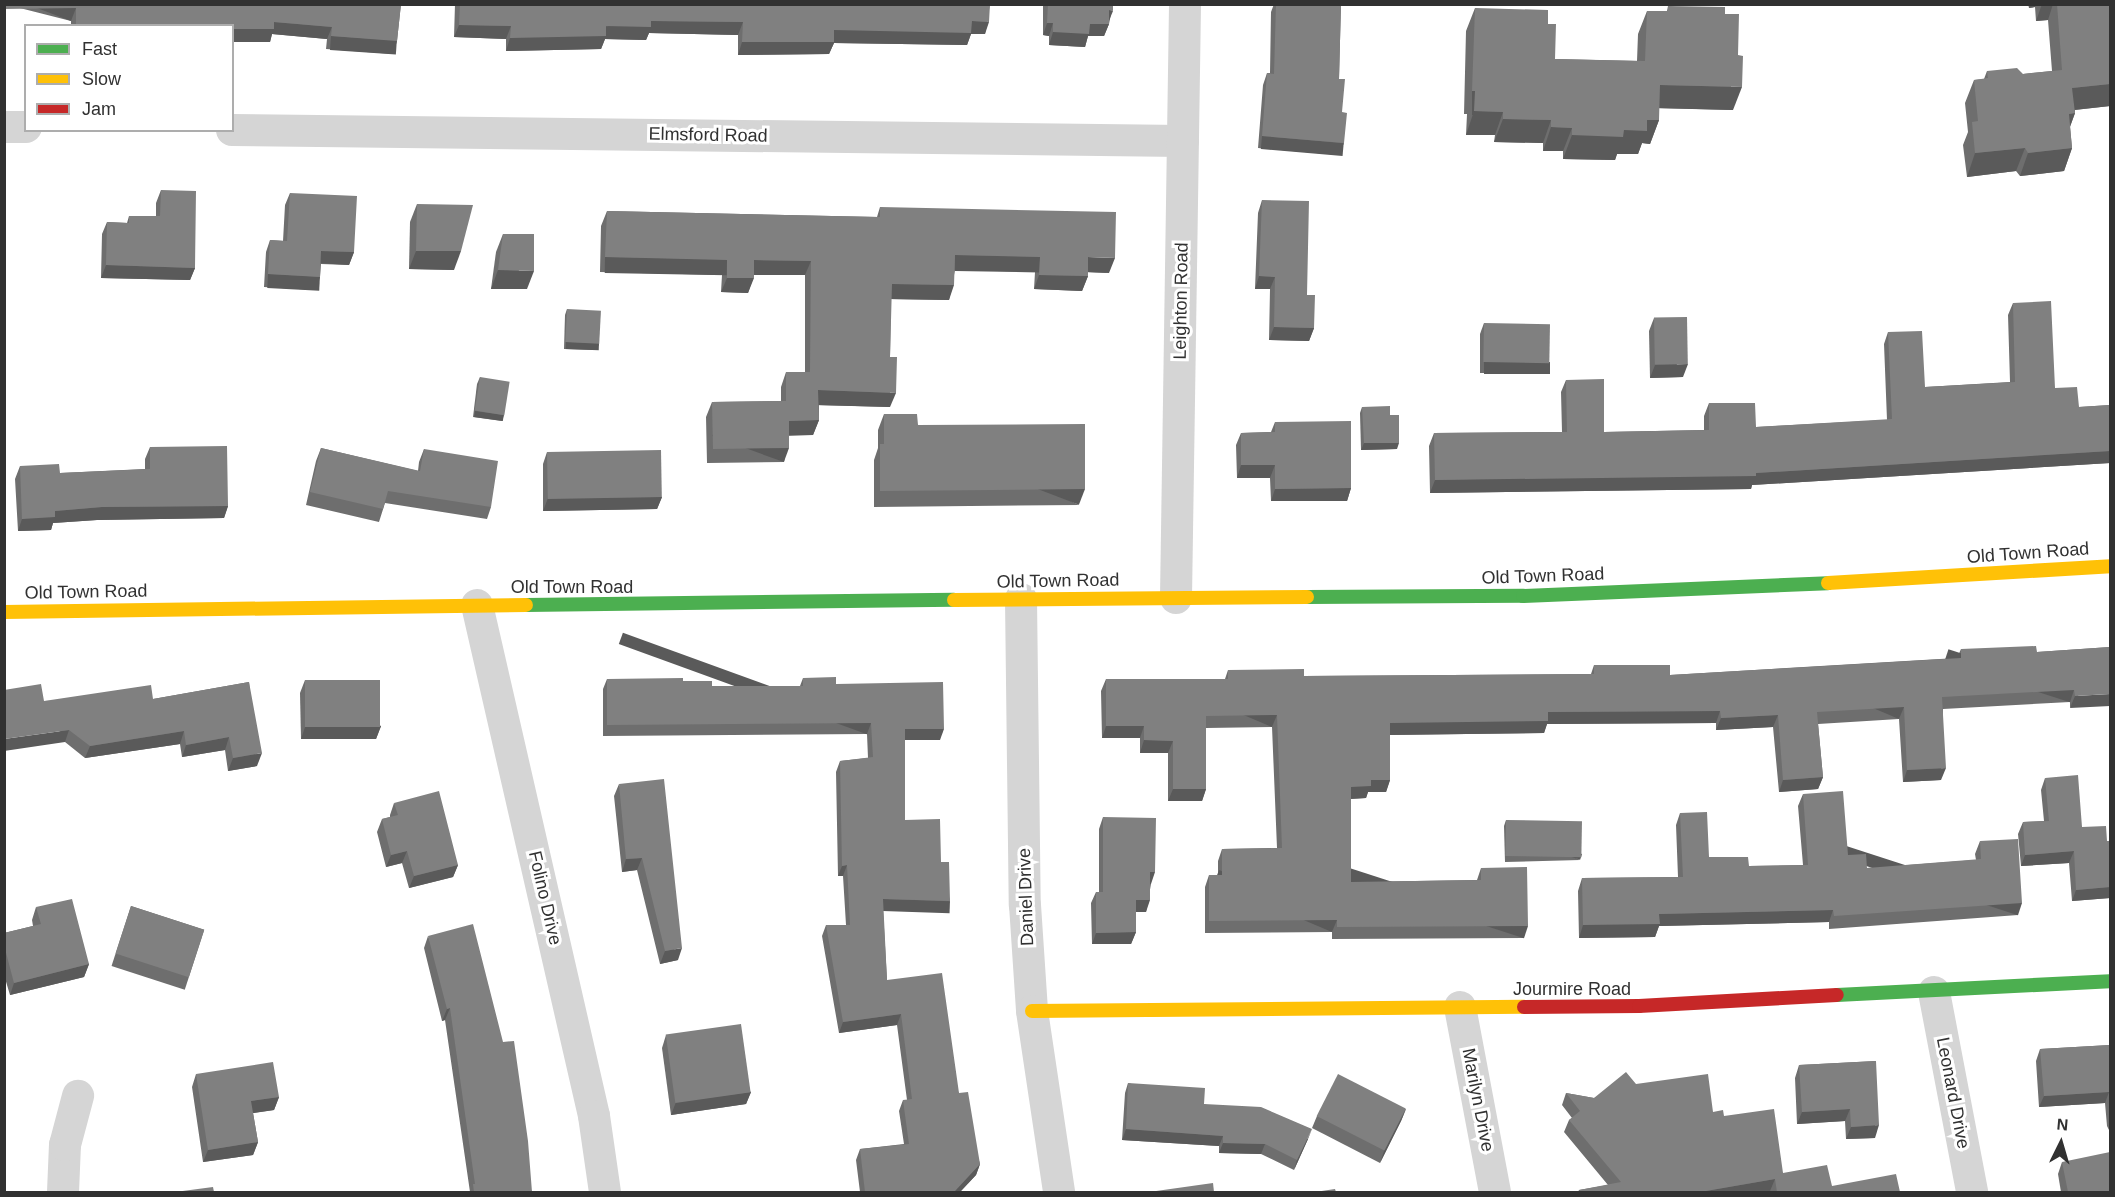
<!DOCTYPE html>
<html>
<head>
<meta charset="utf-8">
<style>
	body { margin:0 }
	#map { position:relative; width:2115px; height:1197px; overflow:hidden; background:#fff; font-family:Arial,sans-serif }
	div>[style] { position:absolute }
	.street>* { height:32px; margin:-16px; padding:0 16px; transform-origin:16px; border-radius:16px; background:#d5d5d5 }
	.fast>* { height:14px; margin:-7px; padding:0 7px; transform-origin:7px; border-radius:7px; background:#4caf50 }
	.slow>* { height:14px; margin:-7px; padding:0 7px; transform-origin:7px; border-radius:7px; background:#ffc107 }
	.jam>* { height:14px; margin:-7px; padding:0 7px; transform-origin:7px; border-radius:7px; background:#c62828 }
	.wall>* { inset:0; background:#6e6e6e; transform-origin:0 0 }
	.shaded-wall>* { inset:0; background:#5a5a5a; transform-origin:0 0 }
	.building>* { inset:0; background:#808080; transform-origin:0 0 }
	span { translate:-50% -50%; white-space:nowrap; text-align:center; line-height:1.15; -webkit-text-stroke:6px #fff; paint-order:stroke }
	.street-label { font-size:18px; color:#313131 }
	.frame { position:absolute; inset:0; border:6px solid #313131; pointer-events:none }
	.legend { position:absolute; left:24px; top:24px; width:210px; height:108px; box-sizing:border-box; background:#fff; border:2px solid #adadad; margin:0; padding:8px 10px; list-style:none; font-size:18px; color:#313131 }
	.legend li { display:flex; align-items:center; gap:12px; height:30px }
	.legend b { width:30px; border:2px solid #adadad }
	.north { position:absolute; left:2031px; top:1113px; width:60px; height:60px; -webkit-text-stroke:4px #fff; paint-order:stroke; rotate:5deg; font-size:16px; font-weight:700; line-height:24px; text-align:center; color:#313131 }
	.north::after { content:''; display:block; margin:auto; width:21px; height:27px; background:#313131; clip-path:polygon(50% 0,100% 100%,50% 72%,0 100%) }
</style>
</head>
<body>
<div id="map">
	<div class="street">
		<div style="left:4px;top:127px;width:22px"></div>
		<div style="left:232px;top:130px;width:951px;rotate:0.66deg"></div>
		<div style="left:1176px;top:598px;width:594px;rotate:-89.13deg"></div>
		<div style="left:1021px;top:599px;width:306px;rotate:89.3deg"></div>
		<div style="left:1025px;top:905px;width:106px;rotate:86.2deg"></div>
		<div style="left:1032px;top:1011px;width:183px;rotate:81.5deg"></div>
		<div style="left:477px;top:605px;width:524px;rotate:77.1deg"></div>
		<div style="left:594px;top:1116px;width:77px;rotate:81.8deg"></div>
		<div style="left:1934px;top:992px;width:204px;rotate:79.2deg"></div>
		<div style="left:1460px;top:1007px;width:188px;rotate:79.3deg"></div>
		<div style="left:63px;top:1192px;width:47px;rotate:-87.6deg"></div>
		<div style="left:65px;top:1145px;width:51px;rotate:-75.1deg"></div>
	</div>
	<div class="fast">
		<div style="left:1307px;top:597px;width:216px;rotate:-0.3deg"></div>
		<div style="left:1523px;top:596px;width:305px;rotate:-2.4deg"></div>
		<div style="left:526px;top:605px;width:428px;rotate:-0.7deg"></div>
		<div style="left:1837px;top:995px;width:273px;rotate:-2.9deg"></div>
	</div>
	<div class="slow">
		<div style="left:1828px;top:583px;width:283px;rotate:-3.4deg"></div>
		<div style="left:954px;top:600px;width:353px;rotate:-0.5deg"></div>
		<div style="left:4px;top:612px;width:522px;rotate:-0.77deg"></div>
		<div style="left:1032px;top:1011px;width:492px;rotate:-0.5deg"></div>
	</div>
	<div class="jam">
		<div style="left:1524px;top:1007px;width:115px;rotate:-0.5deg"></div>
		<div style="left:1639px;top:1006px;width:198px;rotate:-3.2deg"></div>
	</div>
	<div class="wall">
		<div style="clip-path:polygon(4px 4px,401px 4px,397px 41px,393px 54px,326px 49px,327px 39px,272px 34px,270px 42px,232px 26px,71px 26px,71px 21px)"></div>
		<div style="clip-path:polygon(455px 4px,990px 4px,985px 34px,971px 34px,967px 45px,834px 43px,829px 54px,738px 55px,738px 35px,649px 33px,646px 40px,605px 39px,601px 49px,506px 51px,506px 39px,454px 37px)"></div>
		<div style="clip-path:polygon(1043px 4px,1113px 4px,1109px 24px,1104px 36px,1088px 36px,1085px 47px,1049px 45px,1049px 36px,1043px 35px)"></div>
		<div style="clip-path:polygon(1274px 4px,1341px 4px,1339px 79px,1344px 143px,1339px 155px,1258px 148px,1263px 85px,1267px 73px,1270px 73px,1271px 12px)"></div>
		<div style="clip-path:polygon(2028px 4px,2110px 4px,2110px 106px,2075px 110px,2075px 113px,2070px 127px,2072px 148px,2064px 171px,2020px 176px,2016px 171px,1967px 177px,1963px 145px,1968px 132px,1965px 103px,1974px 80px,1984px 79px,1987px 71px,2023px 74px,2052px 71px,2048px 20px,2036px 21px,2035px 7px,2029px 8px)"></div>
		<div style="clip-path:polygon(1668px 6px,1725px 14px,1733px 110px,1659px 108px,1659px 120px,1650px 144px,1642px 143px,1638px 154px,1617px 154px,1615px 160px,1563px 159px,1563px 151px,1543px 151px,1543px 143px,1494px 142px,1495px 135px,1466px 135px,1467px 114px,1464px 114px,1466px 31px,1475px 8px,1548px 24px,1555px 59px,1637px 61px,1638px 34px,1647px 11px,1667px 11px)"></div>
		<div style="clip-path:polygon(161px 190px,195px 268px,190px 280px,101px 278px,102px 234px,107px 222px,127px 223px,129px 216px,156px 216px,156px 203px)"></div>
		<div style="clip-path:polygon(290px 193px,354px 252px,349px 265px,321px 264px,320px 277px,315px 290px,264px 287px,266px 252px,270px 240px,283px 241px,285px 205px)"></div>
		<div style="clip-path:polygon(1262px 200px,1307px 295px,1314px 328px,1309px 341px,1269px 340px,1270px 289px,1255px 289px,1258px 213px)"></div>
		<div style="clip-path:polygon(417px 204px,454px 270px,409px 269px,410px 222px)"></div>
		<div style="clip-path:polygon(880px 207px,1109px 273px,1088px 272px,1088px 276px,1082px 291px,1034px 289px,1035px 272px,955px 270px,949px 300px,891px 299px,890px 357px,890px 407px,819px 405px,819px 420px,813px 435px,789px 435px,784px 462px,707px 463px,706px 417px,712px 402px,781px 401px,781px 387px,786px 372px,805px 372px,805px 275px,754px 275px,748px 293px,721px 292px,722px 275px,600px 272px,601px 226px,607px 211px,877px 217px)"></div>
		<div style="clip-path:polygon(503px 234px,527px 289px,491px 289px,496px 252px)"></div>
		<div style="clip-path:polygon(2013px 303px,2055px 388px,2079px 407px,2110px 405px,2110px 463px,1752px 485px,1751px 489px,1430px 493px,1429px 446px,1434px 433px,1562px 432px,1561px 392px,1566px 380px,1604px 432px,1704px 430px,1704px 416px,1709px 403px,1756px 427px,1887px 420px,1884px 344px,1888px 332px,1925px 387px,2010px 382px,2008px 315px)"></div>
		<div style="clip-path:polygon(567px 309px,599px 343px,597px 350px,564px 349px,565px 315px)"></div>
		<div style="clip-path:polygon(1654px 318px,1683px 377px,1650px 378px,1649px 331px)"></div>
		<div style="clip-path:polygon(1484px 323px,1546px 373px,1480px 373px,1480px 334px)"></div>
		<div style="clip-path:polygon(480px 377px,504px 415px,502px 421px,473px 417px,477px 384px)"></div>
		<div style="clip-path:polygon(1362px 407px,1390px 415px,1397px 449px,1361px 450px,1360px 413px)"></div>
		<div style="clip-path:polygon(884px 414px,918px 425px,1079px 505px,874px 507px,874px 460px,878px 448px,878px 430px)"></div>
		<div style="clip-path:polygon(1275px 422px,1351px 488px,1347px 501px,1271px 501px,1270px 478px,1237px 478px,1236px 445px,1241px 433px,1271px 432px)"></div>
		<div style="clip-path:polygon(150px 447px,228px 506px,224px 518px,97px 520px,53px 523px,51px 530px,18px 531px,15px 479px,20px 466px,60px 473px,145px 469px,145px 459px)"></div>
		<div style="clip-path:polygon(321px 448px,418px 471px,419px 462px,424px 449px,491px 507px,487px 519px,385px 503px,379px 522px,306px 505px,316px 461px)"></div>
		<div style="clip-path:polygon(547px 452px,662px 497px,657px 509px,543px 511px,543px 464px)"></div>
		<div style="clip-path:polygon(2110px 647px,2070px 708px,2070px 702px,1943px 709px,1941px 780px,1903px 782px,1899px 719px,1818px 724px,1823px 777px,1818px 789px,1779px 792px,1773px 727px,1716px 730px,1716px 723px,1547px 724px,1544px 733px,1390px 735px,1390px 780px,1386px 792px,1368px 792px,1366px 798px,1351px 799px,1351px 882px,1477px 880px,1481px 868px,1524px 938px,1332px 939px,1332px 932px,1205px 933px,1205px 887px,1209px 875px,1218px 875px,1218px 861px,1222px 849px,1277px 848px,1272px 727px,1206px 728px,1206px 789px,1202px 801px,1168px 801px,1168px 753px,1140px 753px,1140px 738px,1102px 738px,1101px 691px,1106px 679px,1225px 679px,1228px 670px,1304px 676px,1591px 674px,1594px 665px,1670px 675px,1957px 658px,1961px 649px,2037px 652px)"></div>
		<div style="clip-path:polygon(803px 678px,836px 684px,940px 740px,905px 740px,905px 820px,941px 862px,950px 901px,946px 912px,883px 910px,887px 980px,959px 1093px,980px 1164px,976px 1175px,960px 1192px,860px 1192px,856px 1160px,860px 1149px,904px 1144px,899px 1111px,903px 1100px,907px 1100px,897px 1025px,839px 1033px,822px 936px,826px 925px,846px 925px,843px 876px,838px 876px,836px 772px,840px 761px,868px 758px,867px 734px,603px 736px,603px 689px,607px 679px,683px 681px,712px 686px,800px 686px)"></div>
		<div style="clip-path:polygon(305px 680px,381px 726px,376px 739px,301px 739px,300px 693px)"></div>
		<div style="clip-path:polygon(249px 682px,257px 766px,228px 771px,225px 750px,182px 757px,180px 744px,85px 758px,65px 742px,44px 701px,153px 699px)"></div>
		<div style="clip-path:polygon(2045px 778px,2082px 827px,2107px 841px,2110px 841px,2110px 898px,2072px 901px,2069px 863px,2021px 866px,2018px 834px,2023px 822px,2044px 821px,2041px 790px)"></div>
		<div style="clip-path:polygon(619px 784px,678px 960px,660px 964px,637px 870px,622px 872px,614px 796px)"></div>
		<div style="clip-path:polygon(1803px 794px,1848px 855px,1867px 868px,1976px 860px,1975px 854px,1980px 841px,2018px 915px,1829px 929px,1829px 922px,1659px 926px,1655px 937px,1579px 938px,1578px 891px,1582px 878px,1678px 877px,1676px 825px,1680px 813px,1709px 857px,1749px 866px,1803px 865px,1798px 806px)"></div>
		<div style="clip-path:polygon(394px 803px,458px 865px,453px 877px,409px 888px,402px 863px,386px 867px,377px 832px,382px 819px,390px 817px,390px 815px)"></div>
		<div style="clip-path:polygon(1103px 817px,1151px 884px,1146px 912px,1136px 912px,1136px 932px,1131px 944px,1092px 944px,1091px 903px,1096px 892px,1099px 892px,1099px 829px)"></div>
		<div style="clip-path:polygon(1506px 820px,1580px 860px,1505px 862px,1504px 826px)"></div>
		<div style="left:131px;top:906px;width:77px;height:63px;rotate:18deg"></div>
		<div style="clip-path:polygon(36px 907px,89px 964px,84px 977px,10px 995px,4px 975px,4px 933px,33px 926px,32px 920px)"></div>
		<div style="clip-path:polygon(428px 936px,532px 1192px,470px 1192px,445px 1020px,442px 1021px,424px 948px)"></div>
		<div style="clip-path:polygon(666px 1035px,751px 1092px,746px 1104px,671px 1115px,662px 1048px)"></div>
		<div style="clip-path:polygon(2110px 1045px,2110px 1132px,2107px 1126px,2105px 1103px,2039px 1107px,2036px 1061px,2040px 1049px)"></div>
		<div style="clip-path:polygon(1876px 1061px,1875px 1138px,1846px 1139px,1845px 1121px,1797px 1124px,1795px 1078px,1799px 1065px)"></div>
		<div style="clip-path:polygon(196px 1074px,279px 1097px,274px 1110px,253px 1113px,258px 1142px,253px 1155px,203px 1162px,192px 1087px)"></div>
		<div style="clip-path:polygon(1128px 1083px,1204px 1104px,1308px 1139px,1294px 1170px,1261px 1154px,1219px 1153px,1219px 1146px,1122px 1140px,1125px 1093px)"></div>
		<div style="clip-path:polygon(1636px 1084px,1724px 1116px,1783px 1173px,1832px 1186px,1900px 1192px,1771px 1192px,1770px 1191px,1762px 1192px,1578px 1192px,1579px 1190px,1608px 1185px,1564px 1132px,1569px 1120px,1572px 1118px,1562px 1105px,1566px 1093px,1594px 1098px)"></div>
		<div style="clip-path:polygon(1406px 1109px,1401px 1121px,1380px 1163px,1312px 1128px,1317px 1116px)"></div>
		<div style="clip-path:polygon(2062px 1162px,2110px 1192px,2061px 1192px,2058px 1174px)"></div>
	</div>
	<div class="shaded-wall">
		<div style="clip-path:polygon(2030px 4px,2036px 4px,2035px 7px,2029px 8px)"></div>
		<div style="clip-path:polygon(2042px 4px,2053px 4px,2048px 20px,2036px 21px)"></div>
		<div style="left:76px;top:8px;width:14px;height:72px;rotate:111deg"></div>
		<div style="clip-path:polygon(1109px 10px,1113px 11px,1108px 23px)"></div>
		<div style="clip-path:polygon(651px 21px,743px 22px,738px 35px,649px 33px,646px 40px,605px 39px,601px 49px,506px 51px,510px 38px)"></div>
		<div style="clip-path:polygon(972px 21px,989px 22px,985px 34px,971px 34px,967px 45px,834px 43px,829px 54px,738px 55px,742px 42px,834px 30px)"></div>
		<div style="clip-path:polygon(274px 22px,332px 27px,327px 39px,272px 34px,270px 42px,232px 42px,232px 29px)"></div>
		<div style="clip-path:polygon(1047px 23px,1053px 23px,1049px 36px,1043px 35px)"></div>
		<div style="left:76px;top:24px;width:37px;height:2px"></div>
		<div style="clip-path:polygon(1090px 24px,1109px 24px,1104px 36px,1088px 36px,1085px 47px,1049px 45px,1053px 32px)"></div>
		<div style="clip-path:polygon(459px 25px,511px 26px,506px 39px,454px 37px)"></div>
		<div style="left:331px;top:36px;width:66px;height:14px;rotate:4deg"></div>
		<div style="clip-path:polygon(2110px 84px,2110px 106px,2064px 111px,2072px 88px)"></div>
		<div style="clip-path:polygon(1660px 85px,1742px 87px,1733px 110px,1651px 108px)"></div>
		<div style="left:1472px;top:91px;width:3px;height:24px"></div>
		<div style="clip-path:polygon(1474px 111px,1503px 112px,1495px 135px,1466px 135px)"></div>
		<div style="clip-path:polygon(2075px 113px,2066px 137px,2069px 114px)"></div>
		<div style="clip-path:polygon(1503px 119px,1551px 120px,1543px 143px,1494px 142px)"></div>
		<div style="clip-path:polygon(1647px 120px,1659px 120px,1650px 144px,1642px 143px,1638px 154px,1617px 154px,1615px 160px,1563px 159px,1572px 135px,1624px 130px)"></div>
		<div style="clip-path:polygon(1551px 127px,1572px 128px,1563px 151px,1543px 151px)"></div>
		<div style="left:1262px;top:136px;width:82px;height:13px;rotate:5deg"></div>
		<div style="clip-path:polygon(2025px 148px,2016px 171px,1967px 177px,1975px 153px)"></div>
		<div style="clip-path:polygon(2072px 148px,2064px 171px,2020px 176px,2028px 153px)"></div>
		<div style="clip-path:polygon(321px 251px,354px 252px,349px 265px,317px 263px)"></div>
		<div style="clip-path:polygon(416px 251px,461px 251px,454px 270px,409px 269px)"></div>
		<div style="left:955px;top:255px;width:85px;height:16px;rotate:1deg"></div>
		<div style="left:605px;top:257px;width:122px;height:16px;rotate:1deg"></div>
		<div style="clip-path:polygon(1088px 257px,1115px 258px,1109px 273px,1083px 272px)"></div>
		<div style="clip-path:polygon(754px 260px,811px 261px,805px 275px,748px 275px)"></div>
		<div style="clip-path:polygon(106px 265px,195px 268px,190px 280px,101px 278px)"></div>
		<div style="clip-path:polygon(498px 270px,534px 271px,527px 289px,491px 289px)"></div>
		<div style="left:268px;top:274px;width:52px;height:14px;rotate:3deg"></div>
		<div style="clip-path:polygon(1039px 275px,1088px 276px,1082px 291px,1034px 289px)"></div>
		<div style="clip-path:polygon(1259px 276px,1275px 277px,1270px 289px,1255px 289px)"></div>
		<div style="clip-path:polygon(727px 278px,754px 278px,748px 293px,721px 292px)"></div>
		<div style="clip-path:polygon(892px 284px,954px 285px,949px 300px,886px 299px)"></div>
		<div style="clip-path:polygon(1274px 327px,1314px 328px,1309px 341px,1269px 340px)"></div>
		<div style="left:566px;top:342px;width:33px;height:7px;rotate:2deg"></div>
		<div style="left:1484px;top:362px;width:66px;height:12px"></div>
		<div style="clip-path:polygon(1688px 364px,1683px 377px,1650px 378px,1655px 365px)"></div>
		<div style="clip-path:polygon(818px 390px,896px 393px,890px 407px,813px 405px)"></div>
		<div style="left:475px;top:411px;width:29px;height:6px;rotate:8deg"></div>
		<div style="clip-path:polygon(819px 420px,813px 435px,783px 436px,789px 421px)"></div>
		<div style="clip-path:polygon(1364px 443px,1399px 443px,1397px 449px,1361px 450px)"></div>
		<div style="left:789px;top:448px;width:15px;height:76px;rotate:110deg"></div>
		<div style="clip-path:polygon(2110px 451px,2110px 463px,1752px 485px,1751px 489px,1430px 493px,1435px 480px,1756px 473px)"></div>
		<div style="clip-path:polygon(1241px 465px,1275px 465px,1270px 478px,1237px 478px)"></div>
		<div style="clip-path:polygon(1351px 488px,1347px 501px,1271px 501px,1275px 489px)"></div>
		<div style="left:1085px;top:489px;width:17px;height:205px;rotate:111deg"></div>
		<div style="clip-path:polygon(662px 497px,657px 509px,543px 511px,548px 498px)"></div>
		<div style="clip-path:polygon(228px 506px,224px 518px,97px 520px,53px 523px,51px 530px,18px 531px,22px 519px,55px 511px,102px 507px)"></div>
		<div style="left:2074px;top:690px;width:13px;height:132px;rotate:108deg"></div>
		<div style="clip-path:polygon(2110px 694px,2110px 706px,2070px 708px,2075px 696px)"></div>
		<div style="left:1904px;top:707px;width:13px;height:87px;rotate:113deg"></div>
		<div style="clip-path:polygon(1720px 711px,1716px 723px,1547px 724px,1544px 733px,1385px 735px,1390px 723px,1548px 712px)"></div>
		<div style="left:1277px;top:715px;width:13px;height:71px;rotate:113deg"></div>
		<div style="clip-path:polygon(1778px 715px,1773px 727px,1716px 730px,1721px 718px)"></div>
		<div style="left:871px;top:723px;width:12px;height:264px;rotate:110deg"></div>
		<div style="clip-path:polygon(381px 726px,376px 739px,301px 739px,305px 727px)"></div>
		<div style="clip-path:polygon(1106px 726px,1144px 726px,1140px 738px,1102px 738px)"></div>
		<div style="clip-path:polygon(905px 729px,944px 729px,940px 740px,901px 740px)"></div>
		<div style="clip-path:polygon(69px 730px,65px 742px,4px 751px,4px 739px)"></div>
		<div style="clip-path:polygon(184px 731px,180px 744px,85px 758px,90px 746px)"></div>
		<div style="clip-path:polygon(229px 737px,225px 750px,182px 757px,186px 745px)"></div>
		<div style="clip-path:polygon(1144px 740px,1173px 741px,1168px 753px,1140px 753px)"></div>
		<div style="clip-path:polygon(262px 753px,257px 766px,228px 771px,233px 758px)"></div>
		<div style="clip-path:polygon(1946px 768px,1941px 780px,1903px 782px,1907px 770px)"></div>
		<div style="clip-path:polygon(1823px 777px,1818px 789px,1779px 792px,1783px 780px)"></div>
		<div style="clip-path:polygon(1371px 780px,1390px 780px,1386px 792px,1368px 792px,1366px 798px,1347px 799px,1351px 787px)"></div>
		<div style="clip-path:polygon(1173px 789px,1206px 789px,1202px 801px,1168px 801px)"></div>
		<div style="clip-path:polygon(407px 851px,402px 863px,386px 867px,391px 855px)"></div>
		<div style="clip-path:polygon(2074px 851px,2069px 863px,2021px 866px,2025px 855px)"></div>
		<div style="left:1582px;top:854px;width:6px;height:75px;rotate:108deg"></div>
		<div style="clip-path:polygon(642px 858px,637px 870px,622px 872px,626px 859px)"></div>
		<div style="clip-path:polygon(458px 865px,453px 877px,409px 888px,414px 876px)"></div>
		<div style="clip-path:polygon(847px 865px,843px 876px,838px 876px,842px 866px)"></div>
		<div style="clip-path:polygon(1150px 872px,1155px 872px,1151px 884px,1146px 884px)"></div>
		<div style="clip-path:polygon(2110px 887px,2110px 898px,2072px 901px,2076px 890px)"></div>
		<div style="left:883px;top:899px;width:67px;height:12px;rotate:2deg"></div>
		<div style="clip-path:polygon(1136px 900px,1150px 900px,1146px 912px,1131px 912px)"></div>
		<div style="left:2022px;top:903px;width:13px;height:188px;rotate:108deg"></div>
		<div style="clip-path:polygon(1833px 910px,1829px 922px,1659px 926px,1655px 937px,1579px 938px,1583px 925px,1659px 914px)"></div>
		<div style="left:1337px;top:920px;width:13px;height:128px;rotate:113deg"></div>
		<div style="left:1528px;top:926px;width:13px;height:191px;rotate:108deg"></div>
		<div style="clip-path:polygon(1136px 932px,1131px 944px,1092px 944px,1096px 933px)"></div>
		<div style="clip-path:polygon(682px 948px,678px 960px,660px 964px,665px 951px)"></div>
		<div style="clip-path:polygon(89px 964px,84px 977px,10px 995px,14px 983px)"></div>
		<div style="clip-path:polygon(450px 1008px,445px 1020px,442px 1021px,447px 1009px)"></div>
		<div style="clip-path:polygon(901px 1014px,897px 1025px,839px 1033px,843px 1022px)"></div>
		<div style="clip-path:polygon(751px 1092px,746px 1104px,671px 1115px,676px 1102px)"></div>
		<div style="clip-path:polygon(2109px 1092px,2105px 1103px,2039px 1107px,2044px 1096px)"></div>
		<div style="clip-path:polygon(279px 1097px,274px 1110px,247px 1114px,251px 1101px)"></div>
		<div style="clip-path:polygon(1406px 1109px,1401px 1121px,1380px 1163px,1384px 1151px)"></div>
		<div style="clip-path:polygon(1850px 1109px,1845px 1121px,1797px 1124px,1802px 1112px)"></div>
		<div style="clip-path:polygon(1879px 1125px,1875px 1138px,1846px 1139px,1851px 1127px)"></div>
		<div style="clip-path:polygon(1126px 1129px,1223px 1136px,1219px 1146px,1122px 1140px)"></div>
		<div style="clip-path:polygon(1312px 1129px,1308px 1139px,1294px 1170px,1297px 1160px)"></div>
		<div style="clip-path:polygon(258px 1142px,253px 1155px,203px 1162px,208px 1150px)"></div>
		<div style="clip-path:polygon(1223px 1143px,1265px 1144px,1261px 1154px,1219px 1153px)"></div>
		<div style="clip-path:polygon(980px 1164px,976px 1175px,960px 1192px,954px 1192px)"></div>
		<div style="clip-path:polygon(1775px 1179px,1770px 1191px,1762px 1192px,1700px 1192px)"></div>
	</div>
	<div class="building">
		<div style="clip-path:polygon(4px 4px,401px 4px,397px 41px,331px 36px,332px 27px,274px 22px,274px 29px,232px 29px,232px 26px,113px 26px,113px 24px,76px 24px,76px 8px,4px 9px)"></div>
		<div style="clip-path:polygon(460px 4px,990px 4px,989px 22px,972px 21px,971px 33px,834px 30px,834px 42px,742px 42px,743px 22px,651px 21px,651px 27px,606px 26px,606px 36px,510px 38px,511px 26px,459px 25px)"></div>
		<div style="clip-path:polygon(1048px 4px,1113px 4px,1113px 11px,1109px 10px,1109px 24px,1090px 24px,1089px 34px,1053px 32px,1053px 23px,1047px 23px)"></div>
		<div style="clip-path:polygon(1276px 4px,1341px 4px,1339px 79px,1345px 79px,1342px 112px,1347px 113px,1344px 143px,1262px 136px,1267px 73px,1274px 74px)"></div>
		<div style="clip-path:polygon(2057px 4px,2110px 4px,2110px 84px,2072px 88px,2075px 113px,2069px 114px,2072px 148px,2028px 153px,2025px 148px,1975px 153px,1972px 122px,1978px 121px,1974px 80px,1988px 78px,1987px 71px,2017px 68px,2023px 74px,2062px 70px)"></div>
		<div style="clip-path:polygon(1668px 6px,1725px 7px,1725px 14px,1739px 14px,1738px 55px,1743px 56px,1742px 87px,1660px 85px,1659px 120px,1647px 120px,1647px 131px,1624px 130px,1623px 137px,1572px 135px,1572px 128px,1551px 127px,1551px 120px,1503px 119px,1503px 112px,1474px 111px,1475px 91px,1472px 91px,1475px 8px,1548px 10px,1548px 24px,1556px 24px,1555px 59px,1645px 61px,1647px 11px,1668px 11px)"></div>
		<div style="clip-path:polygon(161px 190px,196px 191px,195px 268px,106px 265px,107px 222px,129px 223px,129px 216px,160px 216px)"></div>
		<div style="clip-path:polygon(290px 193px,357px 196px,354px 252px,321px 251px,320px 277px,268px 274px,270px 240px,287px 241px)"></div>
		<div style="clip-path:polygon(1262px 200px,1309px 201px,1307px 295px,1315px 295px,1314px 328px,1274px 327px,1275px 277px,1259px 276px)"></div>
		<div style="clip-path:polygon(417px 204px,473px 205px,461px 251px,416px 251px)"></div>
		<div style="clip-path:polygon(880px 207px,1116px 212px,1115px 258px,1088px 257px,1088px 276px,1039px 275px,1040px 257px,955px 255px,954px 285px,892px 284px,890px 357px,897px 357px,896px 393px,818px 390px,819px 420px,789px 421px,789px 448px,713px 449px,712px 402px,786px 401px,786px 372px,810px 372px,811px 261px,754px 260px,754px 278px,727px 278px,727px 260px,605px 257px,607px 211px,880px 217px)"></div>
		<div style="clip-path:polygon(503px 234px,534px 234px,534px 271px,498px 270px)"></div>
		<div style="clip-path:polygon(2051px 301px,2055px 388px,2077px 387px,2079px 407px,2110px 405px,2110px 451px,1756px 473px,1756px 476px,1435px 480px,1434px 433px,1567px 432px,1566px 380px,1604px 379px,1604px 432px,1709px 430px,1709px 403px,1755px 403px,1756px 427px,1892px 419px,1888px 332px,1922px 331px,1925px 387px,2015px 382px,2013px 303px)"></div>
		<div style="left:567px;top:309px;width:34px;height:33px;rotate:3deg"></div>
		<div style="left:1687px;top:317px;width:47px;height:33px;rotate:89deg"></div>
		<div style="left:1484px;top:323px;width:66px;height:39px;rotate:1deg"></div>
		<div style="left:480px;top:377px;width:30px;height:34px;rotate:9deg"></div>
		<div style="clip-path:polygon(1390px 406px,1390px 415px,1399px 415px,1399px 443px,1364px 443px,1362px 407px)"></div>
		<div style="clip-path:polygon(884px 414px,917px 414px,918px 425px,1085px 424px,1085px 489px,880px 491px,880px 444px,884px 444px)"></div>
		<div style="clip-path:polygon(1351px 421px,1351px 488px,1275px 489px,1275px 465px,1241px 465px,1241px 433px,1275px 432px,1275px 422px)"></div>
		<div style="clip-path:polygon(227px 446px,228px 506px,102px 507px,55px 511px,55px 517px,22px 519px,20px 466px,59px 464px,60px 473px,150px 469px,150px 447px)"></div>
		<div style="clip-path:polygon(321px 448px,420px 471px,424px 449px,498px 461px,491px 507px,388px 491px,383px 509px,310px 492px)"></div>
		<div style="left:661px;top:450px;width:47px;height:114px;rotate:89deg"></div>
		<div style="clip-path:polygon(2036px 646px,2037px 652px,2110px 647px,2110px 694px,2075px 696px,2074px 690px,1942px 697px,1946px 768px,1907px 770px,1904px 707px,1817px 712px,1823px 777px,1783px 780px,1778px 715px,1721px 718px,1720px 711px,1548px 712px,1548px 721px,1390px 723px,1390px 780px,1371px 780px,1371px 786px,1351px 787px,1351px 882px,1481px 880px,1481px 868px,1527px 867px,1528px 926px,1337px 927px,1337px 920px,1209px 921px,1209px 875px,1222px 875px,1222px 849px,1282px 848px,1277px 715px,1206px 716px,1206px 789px,1173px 789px,1173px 741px,1144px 740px,1144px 726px,1106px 726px,1106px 679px,1228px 679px,1228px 670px,1304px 669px,1304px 676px,1594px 674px,1594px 665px,1670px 665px,1670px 675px,1961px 658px,1961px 649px)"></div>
		<div style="clip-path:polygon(836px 677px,836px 684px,943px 682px,944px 729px,905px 729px,905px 820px,940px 819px,941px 862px,949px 862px,950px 901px,883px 899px,887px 980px,942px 973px,959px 1093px,968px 1092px,980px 1164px,954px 1192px,865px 1192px,860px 1149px,909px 1144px,903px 1100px,912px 1099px,901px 1014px,843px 1022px,826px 925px,850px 925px,847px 865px,842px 866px,840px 761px,873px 757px,871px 723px,607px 725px,607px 679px,683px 678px,683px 681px,712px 681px,712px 686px,803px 686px,803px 678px)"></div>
		<div style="left:305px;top:680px;width:75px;height:47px"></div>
		<div style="clip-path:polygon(249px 682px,262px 753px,233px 758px,229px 737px,186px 745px,184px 731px,90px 746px,69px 730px,4px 739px,4px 690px,41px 684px,44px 701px,151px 685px,153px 699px)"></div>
		<div style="clip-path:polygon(2078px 775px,2082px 827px,2106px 826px,2107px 841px,2110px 841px,2110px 887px,2076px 890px,2074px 851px,2025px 855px,2023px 822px,2049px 821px,2045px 778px)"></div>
		<div style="clip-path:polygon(664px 779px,682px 948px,665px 951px,642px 858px,626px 859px,619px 784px)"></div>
		<div style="clip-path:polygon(439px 791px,458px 865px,414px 876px,407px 851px,391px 855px,382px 819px,398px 815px,394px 803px)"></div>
		<div style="clip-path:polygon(1843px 791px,1848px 855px,1866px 854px,1867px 868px,1981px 859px,1980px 841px,2018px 839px,2022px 903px,1834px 916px,1833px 910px,1659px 914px,1660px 924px,1583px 925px,1582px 878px,1683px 877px,1680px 813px,1707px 812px,1709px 857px,1748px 857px,1749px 866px,1808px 865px,1803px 794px)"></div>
		<div style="clip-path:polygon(1103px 817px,1156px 818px,1155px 872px,1150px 872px,1150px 900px,1136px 900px,1136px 932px,1096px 933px,1096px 892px,1103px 892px)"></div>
		<div style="left:1506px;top:820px;width:76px;height:36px;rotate:1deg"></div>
		<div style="clip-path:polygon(72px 899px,89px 964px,14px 983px,4px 945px,4px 933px,41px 924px,36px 907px)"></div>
		<div style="left:131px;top:906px;width:77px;height:50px;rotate:18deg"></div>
		<div style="clip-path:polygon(473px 924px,503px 1042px,514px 1041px,528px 1141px,532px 1192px,474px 1192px,473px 1184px,475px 1184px,450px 1008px,447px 1009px,428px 936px)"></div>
		<div style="left:741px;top:1024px;width:69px;height:76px;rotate:82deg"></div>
		<div style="clip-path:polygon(2110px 1045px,2110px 1108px,2109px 1092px,2044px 1096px,2040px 1049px)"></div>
		<div style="clip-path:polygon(1876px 1061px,1879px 1125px,1851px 1127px,1850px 1109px,1802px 1112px,1799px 1065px)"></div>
		<div style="clip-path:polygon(273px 1062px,279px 1097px,251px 1101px,258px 1142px,208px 1150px,196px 1074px)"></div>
		<div style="clip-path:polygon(1626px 1072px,1636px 1084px,1708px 1074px,1713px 1112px,1723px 1110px,1724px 1116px,1774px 1109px,1783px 1173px,1827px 1165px,1832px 1186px,1896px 1174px,1900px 1192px,1777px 1192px,1775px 1179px,1700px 1192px,1580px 1192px,1579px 1190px,1621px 1182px,1569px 1120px,1580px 1111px,1566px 1093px,1594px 1098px)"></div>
		<div style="left:1338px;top:1074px;width:76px;height:47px;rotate:27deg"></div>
		<div style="clip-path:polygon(1128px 1083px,1205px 1088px,1204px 1104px,1261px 1107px,1312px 1129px,1297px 1160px,1265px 1144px,1223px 1143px,1223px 1136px,1126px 1129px)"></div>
		<div style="clip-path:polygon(2110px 1152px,2110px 1192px,2068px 1192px,2062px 1162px)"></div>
		<div style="clip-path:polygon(1213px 1183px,1214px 1192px,1149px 1192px)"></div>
		<div style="clip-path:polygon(213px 1187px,214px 1192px,175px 1192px)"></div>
		<div style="clip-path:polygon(1335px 1189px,1336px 1192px,1315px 1192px)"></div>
	</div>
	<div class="street-label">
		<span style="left:708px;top:135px;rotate:1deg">Elmsford Road</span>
		<span style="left:1181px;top:301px;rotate:-89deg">Leighton Road</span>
		<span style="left:2028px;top:553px;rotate:-4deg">Old Town Road</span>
		<span style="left:1543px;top:576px;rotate:-2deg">Old Town Road</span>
		<span style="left:1058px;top:581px;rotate:-1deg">Old Town Road</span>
		<span style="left:572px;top:587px">Old Town Road</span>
		<span style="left:86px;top:592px;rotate:-1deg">Old Town Road</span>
		<span style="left:1026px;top:897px;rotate:-92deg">Daniel Drive</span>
		<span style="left:545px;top:898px;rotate:77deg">Folino Drive</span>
		<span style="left:1572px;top:989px">Jourmire Road</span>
		<span style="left:1953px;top:1093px;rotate:79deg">Leonard Drive</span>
		<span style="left:1478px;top:1100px;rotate:79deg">Marilyn Drive</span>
	</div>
	<div class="frame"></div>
	<ul class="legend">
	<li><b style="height:8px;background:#4caf50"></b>Fast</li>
	<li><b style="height:8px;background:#ffc107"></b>Slow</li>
	<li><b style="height:8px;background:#c62828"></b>Jam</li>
	</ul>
	<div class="north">N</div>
</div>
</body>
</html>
